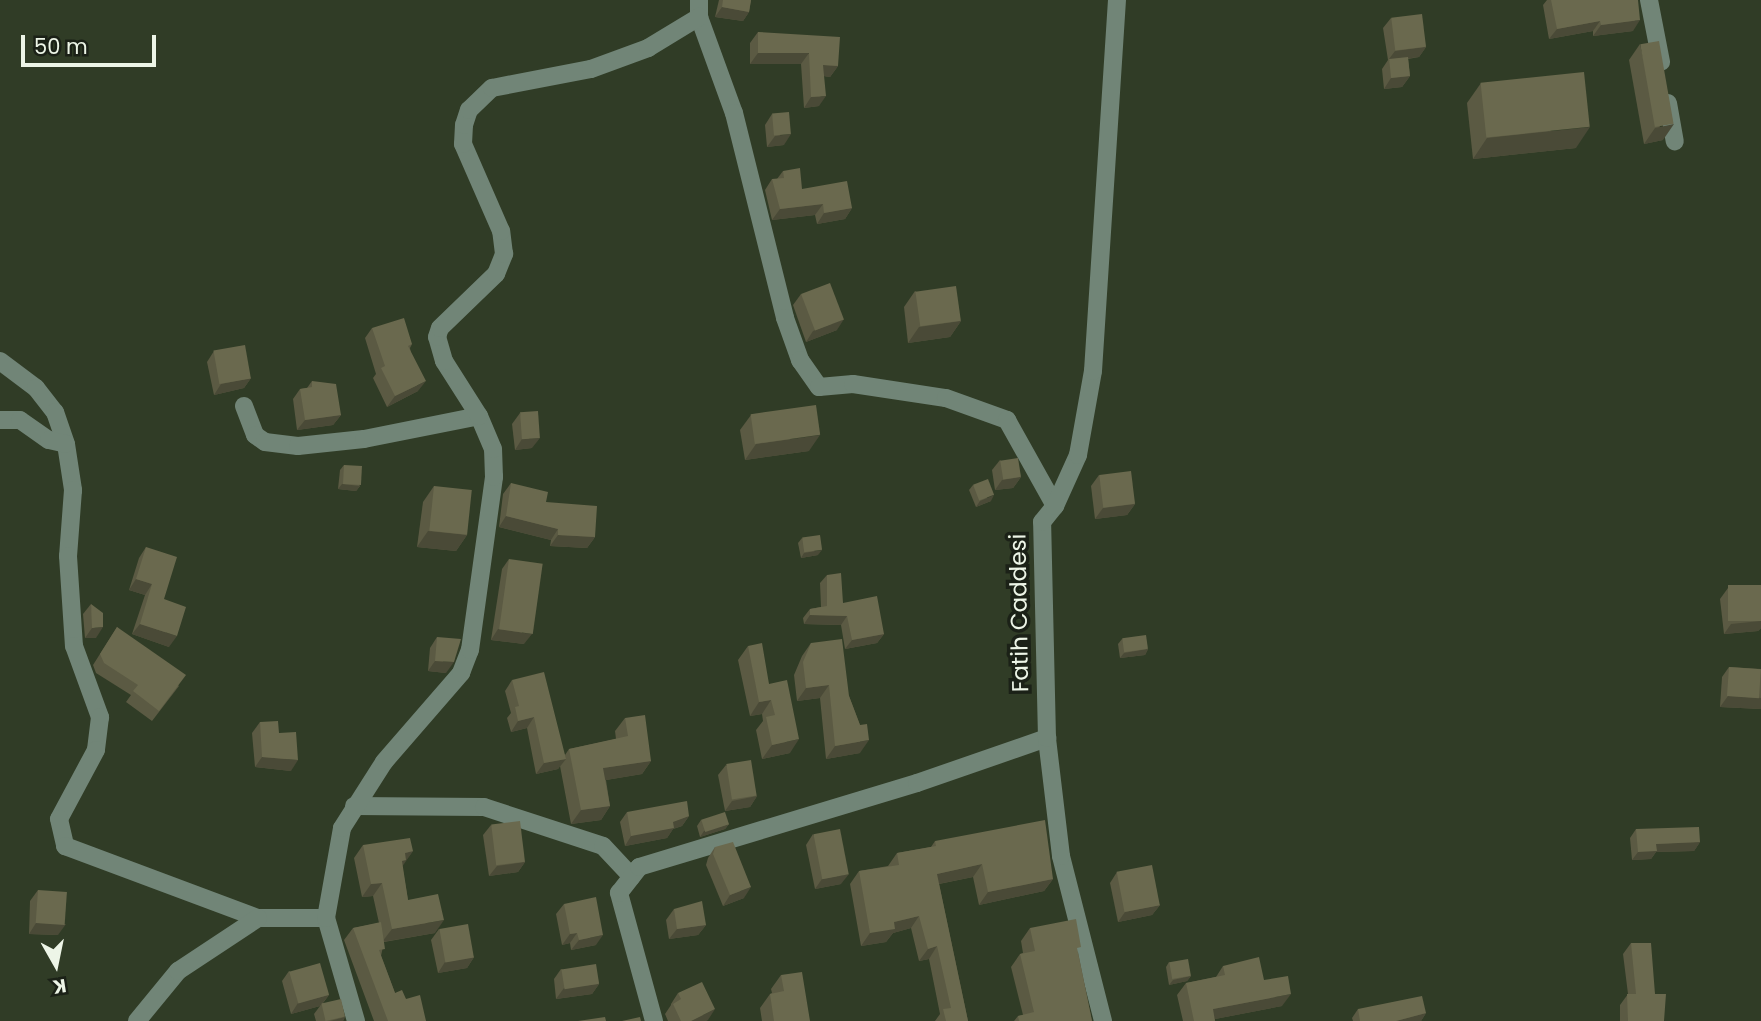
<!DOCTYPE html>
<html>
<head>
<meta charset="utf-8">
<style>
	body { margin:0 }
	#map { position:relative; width:1761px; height:1021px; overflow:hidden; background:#303c26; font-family:Poppins,sans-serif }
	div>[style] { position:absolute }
	.minor>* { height:18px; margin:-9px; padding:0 9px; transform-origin:9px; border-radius:9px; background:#718577 }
	.wall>* { inset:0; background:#5b5a43 }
	.shaded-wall>* { inset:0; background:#4a4a37 }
	.building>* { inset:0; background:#6a694e; transform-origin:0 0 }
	span { translate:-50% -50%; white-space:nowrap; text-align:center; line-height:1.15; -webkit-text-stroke:7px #1b2117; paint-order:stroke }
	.street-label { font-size:23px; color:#edf5e7 }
	.north { position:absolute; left:21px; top:930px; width:70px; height:70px; -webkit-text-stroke:5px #1b2117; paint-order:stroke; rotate:171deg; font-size:19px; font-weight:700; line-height:28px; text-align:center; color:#edf5e7 }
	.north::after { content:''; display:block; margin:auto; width:24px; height:32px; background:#edf5e7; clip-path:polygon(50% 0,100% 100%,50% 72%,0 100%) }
	.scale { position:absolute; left:21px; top:35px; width:135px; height:32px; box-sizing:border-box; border:4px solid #edf5e7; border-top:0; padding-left:9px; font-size:21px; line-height:24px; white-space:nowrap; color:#edf5e7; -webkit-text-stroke:5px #1b2117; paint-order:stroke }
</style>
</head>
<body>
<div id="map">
	<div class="minor">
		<div style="left:699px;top:0;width:17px;rotate:90deg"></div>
		<div style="left:699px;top:17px;width:102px;rotate:70deg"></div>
		<div style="left:734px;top:113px;width:211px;rotate:76deg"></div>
		<div style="left:785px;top:318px;width:45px;rotate:70.3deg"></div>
		<div style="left:800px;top:360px;width:33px;rotate:55deg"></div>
		<div style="left:819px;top:387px;width:34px;rotate:-5deg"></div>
		<div style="left:853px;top:384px;width:94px;rotate:8.6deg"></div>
		<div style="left:946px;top:398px;width:65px;rotate:19.8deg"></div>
		<div style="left:1007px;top:420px;width:98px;rotate:60.8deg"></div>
		<div style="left:1649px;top:0;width:63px;rotate:79deg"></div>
		<div style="left:1668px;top:103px;width:39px;rotate:80deg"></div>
		<div style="left:0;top:361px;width:45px;rotate:36.9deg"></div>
		<div style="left:36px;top:388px;width:31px;rotate:52deg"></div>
		<div style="left:55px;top:412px;width:34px;rotate:71deg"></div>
		<div style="left:66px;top:444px;width:47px;rotate:81.3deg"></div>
		<div style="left:73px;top:490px;width:66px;rotate:94.3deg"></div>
		<div style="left:68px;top:556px;width:90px;rotate:86.2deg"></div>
		<div style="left:74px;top:646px;width:76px;rotate:69.9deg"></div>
		<div style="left:100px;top:717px;width:33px;rotate:97deg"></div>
		<div style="left:96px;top:750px;width:78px;rotate:118.2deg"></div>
		<div style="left:59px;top:819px;width:28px;rotate:77deg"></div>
		<div style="left:65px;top:846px;width:206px;rotate:20.5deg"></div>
		<div style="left:258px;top:918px;width:68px"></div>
		<div style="left:244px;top:406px;width:31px;rotate:69deg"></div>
		<div style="left:255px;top:435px;width:12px;rotate:35deg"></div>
		<div style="left:265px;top:442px;width:33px;rotate:7deg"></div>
		<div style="left:298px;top:446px;width:66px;rotate:-6.1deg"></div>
		<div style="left:364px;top:439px;width:117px;rotate:-11.3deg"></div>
		<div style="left:0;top:420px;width:20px"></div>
		<div style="left:20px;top:420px;width:35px;rotate:35deg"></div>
		<div style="left:49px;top:440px;width:17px;rotate:13deg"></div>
		<div style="left:354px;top:806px;width:130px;rotate:0.4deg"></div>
		<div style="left:484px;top:807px;width:125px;rotate:18.1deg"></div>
		<div style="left:603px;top:846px;width:42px;rotate:46.9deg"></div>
		<div style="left:137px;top:1021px;width:65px;rotate:-50.6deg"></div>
		<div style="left:178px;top:971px;width:96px;rotate:-33.5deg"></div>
		<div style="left:356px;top:1021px;width:107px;rotate:-106.2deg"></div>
		<div style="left:326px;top:918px;width:91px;rotate:-79.9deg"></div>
		<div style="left:342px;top:828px;width:78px;rotate:-57.5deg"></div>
		<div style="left:384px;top:762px;width:118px;rotate:-49.1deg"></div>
		<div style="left:461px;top:673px;width:25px;rotate:-69deg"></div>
		<div style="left:470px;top:650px;width:175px;rotate:-82.1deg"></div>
		<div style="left:494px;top:477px;width:28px;rotate:-92deg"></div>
		<div style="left:493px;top:449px;width:36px;rotate:-113deg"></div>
		<div style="left:479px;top:416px;width:65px;rotate:-122.5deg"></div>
		<div style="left:444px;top:361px;width:25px;rotate:-106deg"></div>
		<div style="left:437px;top:337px;width:9px;rotate:-72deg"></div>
		<div style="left:440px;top:328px;width:78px;rotate:-44deg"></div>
		<div style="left:496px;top:274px;width:22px;rotate:-68deg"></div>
		<div style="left:504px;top:254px;width:23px;rotate:-97deg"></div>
		<div style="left:501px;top:231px;width:95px;rotate:-113.6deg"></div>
		<div style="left:463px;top:144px;width:19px;rotate:-87deg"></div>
		<div style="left:464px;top:125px;width:16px;rotate:-72deg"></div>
		<div style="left:469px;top:110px;width:32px;rotate:-44deg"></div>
		<div style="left:492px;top:88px;width:101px;rotate:-10.9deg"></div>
		<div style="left:591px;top:69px;width:61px;rotate:-20.2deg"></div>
		<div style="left:648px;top:48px;width:60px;rotate:-31.3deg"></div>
		<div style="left:654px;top:1021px;width:133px;rotate:-105.3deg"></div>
		<div style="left:619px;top:893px;width:33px;rotate:-52deg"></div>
		<div style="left:639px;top:867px;width:290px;rotate:-16.8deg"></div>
		<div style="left:917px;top:783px;width:138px;rotate:-19.1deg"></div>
		<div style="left:1103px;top:1021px;width:170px;rotate:-104.3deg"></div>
		<div style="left:1061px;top:856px;width:119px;rotate:-96.8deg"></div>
		<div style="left:1047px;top:738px;width:216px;rotate:-91.3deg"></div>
		<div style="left:1042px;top:522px;width:21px;rotate:-51deg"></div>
		<div style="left:1055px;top:506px;width:56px;rotate:-65.7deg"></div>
		<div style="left:1078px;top:455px;width:85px;rotate:-79.9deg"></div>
		<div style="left:1093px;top:371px;width:372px;rotate:-86.3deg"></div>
	</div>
	<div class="wall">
		<div style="clip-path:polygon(719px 0,751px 0,749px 12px,743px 21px,715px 17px)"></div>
		<div style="clip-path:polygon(1547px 0,1638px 0,1633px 31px,1593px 36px,1593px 31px,1549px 39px,1543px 5px)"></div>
		<div style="clip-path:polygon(1391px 18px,1426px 47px,1419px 57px,1408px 59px,1410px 76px,1402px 87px,1384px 89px,1382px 69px,1388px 60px,1383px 28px)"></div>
		<div style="clip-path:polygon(758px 32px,838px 66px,830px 77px,824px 76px,819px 106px,804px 108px,801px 64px,750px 64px,750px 43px)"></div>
		<div style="clip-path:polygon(1640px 44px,1663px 140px,1644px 144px,1629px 60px)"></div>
		<div style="clip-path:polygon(1481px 83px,1576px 148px,1473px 159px,1467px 103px)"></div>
		<div style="clip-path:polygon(772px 114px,784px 145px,767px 147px,765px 125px)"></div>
		<div style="clip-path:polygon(783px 171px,802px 189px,852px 208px,845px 219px,817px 224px,815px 215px,772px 220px,765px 190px,772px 179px,777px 179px)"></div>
		<div style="clip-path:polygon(915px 291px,961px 321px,950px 337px,908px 343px,904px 307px)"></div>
		<div style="clip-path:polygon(801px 294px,837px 330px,806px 342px,793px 305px)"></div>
		<div style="clip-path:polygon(372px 328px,412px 344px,410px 348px,418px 391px,387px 407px,373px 378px,376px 374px,365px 338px)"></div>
		<div style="clip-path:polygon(214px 351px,251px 378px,244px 388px,214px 395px,207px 362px)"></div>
		<div style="clip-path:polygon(312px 381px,341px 415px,333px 425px,297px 430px,293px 399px,300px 389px,307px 388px)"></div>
		<div style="clip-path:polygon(520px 413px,532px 448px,515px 450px,512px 424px)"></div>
		<div style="clip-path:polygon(751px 415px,809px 451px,745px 460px,740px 430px)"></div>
		<div style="clip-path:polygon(1000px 460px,1021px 477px,1013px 488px,995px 490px,992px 470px)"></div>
		<div style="clip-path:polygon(344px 465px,360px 486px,356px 491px,338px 489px,340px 470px)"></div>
		<div style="clip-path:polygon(1099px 475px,1135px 504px,1127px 515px,1095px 519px,1091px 486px)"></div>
		<div style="clip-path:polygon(511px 483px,546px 502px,595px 537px,587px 548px,550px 546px,551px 540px,499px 527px,503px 494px)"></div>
		<div style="clip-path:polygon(973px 485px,991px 501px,976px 507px,969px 490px)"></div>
		<div style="clip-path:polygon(434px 486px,467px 535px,456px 551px,417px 547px,423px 502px)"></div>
		<div style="clip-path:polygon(802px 538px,818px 555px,801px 558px,798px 543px)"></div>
		<div style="clip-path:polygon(146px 547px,169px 647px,132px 634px,145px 595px,129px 590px,139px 558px)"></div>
		<div style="clip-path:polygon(509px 559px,524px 644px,491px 640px,502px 569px)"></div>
		<div style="clip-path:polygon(827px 575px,843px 603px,884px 634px,877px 643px,845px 649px,841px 625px,804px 624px,803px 618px,810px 609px,821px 607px,820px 583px)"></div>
		<div style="clip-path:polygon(1761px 585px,1761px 628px,1758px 631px,1724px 634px,1720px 599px,1728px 588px)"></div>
		<div style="clip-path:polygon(91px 604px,96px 638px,85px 638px,83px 614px)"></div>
		<div style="clip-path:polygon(117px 627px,179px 686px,152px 721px,126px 702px,131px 695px,96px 673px,93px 665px)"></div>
		<div style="clip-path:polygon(437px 637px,446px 673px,428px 671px,430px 648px)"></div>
		<div style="clip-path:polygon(1122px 639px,1148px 649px,1145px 655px,1120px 658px,1118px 644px)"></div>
		<div style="clip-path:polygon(811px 643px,849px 696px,860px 725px,860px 753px,826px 759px,820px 698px,797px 701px,794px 675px,802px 656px)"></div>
		<div style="clip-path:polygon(748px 646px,769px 684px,790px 753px,762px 759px,756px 730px,763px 721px,762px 714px,750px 716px,738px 660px)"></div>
		<div style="clip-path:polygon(1729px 667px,1761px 669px,1761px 709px,1720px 707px,1722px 677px)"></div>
		<div style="clip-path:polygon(512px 680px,565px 755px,569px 749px,616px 739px,615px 731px,625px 718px,651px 761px,642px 774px,606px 780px,610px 806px,601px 820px,571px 824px,560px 766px,558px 769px,536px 774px,527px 728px,511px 732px,507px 718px,511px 713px,505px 691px)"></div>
		<div style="clip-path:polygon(260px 722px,279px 733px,291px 771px,255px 767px,252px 733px)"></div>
		<div style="clip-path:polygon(726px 765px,757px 796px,750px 807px,725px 811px,718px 775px)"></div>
		<div style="clip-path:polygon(627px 812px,689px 816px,682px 826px,673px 829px,667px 838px,625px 846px,620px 822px)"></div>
		<div style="clip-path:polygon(701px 820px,729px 824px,725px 829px,700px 837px,697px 826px)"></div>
		<div style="clip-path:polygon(491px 825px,525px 862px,518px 872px,489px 876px,483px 835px)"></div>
		<div style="clip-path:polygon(1636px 829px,1700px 842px,1694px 851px,1656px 852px,1651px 859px,1632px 860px,1630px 838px)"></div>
		<div style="clip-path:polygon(813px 834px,841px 884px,815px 889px,806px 845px)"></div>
		<div style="clip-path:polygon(935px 841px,1053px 879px,1044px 891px,979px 905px,973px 877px,939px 884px,968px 1021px,935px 1021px,940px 1014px,929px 959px,919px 961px,911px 928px,893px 933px,886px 942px,861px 946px,850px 884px,859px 871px,888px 866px,897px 853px,931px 847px)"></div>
		<div style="clip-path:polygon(363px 845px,413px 851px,402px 865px,408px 900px,435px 933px,384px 942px,381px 956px,395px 993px,406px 999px,426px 1021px,374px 1021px,344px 940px,353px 928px,379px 923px,373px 896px,362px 897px,354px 858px)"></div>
		<div style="clip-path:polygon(715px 847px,744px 898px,723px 906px,706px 865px,708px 858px)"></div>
		<div style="clip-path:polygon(1117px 872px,1160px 905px,1152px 915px,1118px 922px,1110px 883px)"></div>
		<div style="clip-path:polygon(38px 890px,58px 935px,29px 934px,30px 901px)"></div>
		<div style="clip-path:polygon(564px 904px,596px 945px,571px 950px,570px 943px,562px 945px,556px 914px)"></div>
		<div style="clip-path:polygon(674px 909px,706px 925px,698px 935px,669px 939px,666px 920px)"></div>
		<div style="clip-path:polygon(1030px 928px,1078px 952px,1092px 1021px,1014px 1021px,1018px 1016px,1023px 1015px,1011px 967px,1020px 954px,1023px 953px,1021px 941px)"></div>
		<div style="clip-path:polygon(439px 929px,474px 957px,467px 968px,438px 973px,431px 940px)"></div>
		<div style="clip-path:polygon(1631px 943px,1655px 994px,1664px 1021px,1620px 1021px,1620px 1005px,1628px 994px,1623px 954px)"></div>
		<div style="clip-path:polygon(1169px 962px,1191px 976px,1187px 981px,1169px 985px,1166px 967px)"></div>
		<div style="clip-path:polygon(1223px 966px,1264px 980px,1282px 1006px,1215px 1019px,1215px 1021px,1183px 1021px,1177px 995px,1186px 983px,1216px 977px)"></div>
		<div style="clip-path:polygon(561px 969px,599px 984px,592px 994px,556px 999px,554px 979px)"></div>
		<div style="clip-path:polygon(289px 971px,329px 995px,323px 1003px,345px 1017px,343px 1021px,316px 1021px,314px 1014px,320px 1006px,291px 1014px,282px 981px)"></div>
		<div style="clip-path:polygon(781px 975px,810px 1021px,762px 1021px,760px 1008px,770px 994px,772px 993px,771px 989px)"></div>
		<div style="clip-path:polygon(678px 993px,708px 1020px,705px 1021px,668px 1021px,665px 1014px,671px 1005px,671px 1004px)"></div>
		<div style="clip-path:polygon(1358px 1009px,1426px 1013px,1421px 1021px,1353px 1021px,1352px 1018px)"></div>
	</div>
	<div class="shaded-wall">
		<div style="clip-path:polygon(722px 7px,749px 12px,743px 21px,715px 17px)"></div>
		<div style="clip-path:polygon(1640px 20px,1633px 31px,1593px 36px,1601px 25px)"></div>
		<div style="clip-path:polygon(1600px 21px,1593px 31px,1549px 39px,1557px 29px)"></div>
		<div style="clip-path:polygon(1426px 47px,1419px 57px,1389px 61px,1389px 59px,1395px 51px)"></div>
		<div style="clip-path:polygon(758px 53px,809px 53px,801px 64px,750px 64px)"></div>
		<div style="clip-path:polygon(823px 65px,838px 66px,830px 77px,816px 75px)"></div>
		<div style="clip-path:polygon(1410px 76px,1402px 87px,1384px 89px,1391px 78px)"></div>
		<div style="clip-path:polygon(826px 96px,819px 106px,804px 108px,811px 97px)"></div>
		<div style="clip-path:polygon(1674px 124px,1663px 140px,1644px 144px,1655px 128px)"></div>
		<div style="clip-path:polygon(1590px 127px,1576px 148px,1473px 159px,1487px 138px)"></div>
		<div style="clip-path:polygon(791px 134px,784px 145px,767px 147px,775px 136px)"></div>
		<div style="clip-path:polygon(823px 204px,815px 215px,772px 220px,780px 209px)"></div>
		<div style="clip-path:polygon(852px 208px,845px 219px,817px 224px,824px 213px)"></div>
		<div style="clip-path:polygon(844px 319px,837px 330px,806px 342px,813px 331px)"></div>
		<div style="clip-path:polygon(961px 321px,950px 337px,908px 343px,919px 327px)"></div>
		<div style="clip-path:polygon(251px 378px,244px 388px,214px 395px,221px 384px)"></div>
		<div style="clip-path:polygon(426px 381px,418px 391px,387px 407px,395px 396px)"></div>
		<div style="clip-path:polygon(341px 415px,333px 425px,297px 430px,305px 420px)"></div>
		<div style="clip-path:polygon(820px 435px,809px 451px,745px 460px,756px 444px)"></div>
		<div style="clip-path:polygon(540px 438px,532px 448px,515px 450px,522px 439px)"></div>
		<div style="clip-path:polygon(1021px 477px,1013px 488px,995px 490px,1002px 480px)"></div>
		<div style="clip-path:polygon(342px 484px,360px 486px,356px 491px,338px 489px)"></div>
		<div style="clip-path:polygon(994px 495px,991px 501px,976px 507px,980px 501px)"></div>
		<div style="clip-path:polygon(1135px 504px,1127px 515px,1095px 519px,1103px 508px)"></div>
		<div style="clip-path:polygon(506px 516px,558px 529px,551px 540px,499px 527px)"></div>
		<div style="clip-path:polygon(428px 531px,467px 535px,456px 551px,417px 547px)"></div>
		<div style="clip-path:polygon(558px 535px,595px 537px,587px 548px,550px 546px)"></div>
		<div style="clip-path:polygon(822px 550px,818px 555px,801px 558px,804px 553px)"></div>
		<div style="clip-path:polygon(136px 579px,152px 584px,145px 595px,129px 590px)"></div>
		<div style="clip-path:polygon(810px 615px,847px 616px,841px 625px,804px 624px)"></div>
		<div style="clip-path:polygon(1761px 621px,1761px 628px,1758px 631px,1724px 634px,1731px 624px)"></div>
		<div style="clip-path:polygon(140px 624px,177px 636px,169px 647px,132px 634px)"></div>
		<div style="clip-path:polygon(103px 627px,96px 638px,85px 638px,92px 628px)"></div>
		<div style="clip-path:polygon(498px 629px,532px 634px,524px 644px,491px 640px)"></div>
		<div style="clip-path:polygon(884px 634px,877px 643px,845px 649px,852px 640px)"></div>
		<div style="clip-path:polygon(1148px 649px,1145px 655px,1120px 658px,1124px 653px)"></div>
		<div style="clip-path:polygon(435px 661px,454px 662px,446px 673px,428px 671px)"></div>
		<div style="clip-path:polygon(829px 685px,820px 698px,797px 701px,806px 688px)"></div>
		<div style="clip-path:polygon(1728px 696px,1761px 698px,1761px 709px,1720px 707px)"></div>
		<div style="clip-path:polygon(771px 700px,762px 714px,750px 716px,759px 702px)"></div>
		<div style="clip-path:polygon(534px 717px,527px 728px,511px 732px,518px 721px)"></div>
		<div style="clip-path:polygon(799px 739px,790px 753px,762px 759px,772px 745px)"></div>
		<div style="clip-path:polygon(869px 740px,860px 753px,826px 759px,835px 746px)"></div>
		<div style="clip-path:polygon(262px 757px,298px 760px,291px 771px,255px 767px)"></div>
		<div style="clip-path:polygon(566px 759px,558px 769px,536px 774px,544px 763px)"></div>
		<div style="clip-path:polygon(651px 761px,642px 774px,594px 782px,603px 768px)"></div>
		<div style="clip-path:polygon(757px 796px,750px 807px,725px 811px,732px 801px)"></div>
		<div style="clip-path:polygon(610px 806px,601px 820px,571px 824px,581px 810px)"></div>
		<div style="clip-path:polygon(689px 816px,682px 826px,673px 829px,667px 838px,625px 846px,631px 836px)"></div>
		<div style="clip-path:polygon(729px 824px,725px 829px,700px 837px,704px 831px)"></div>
		<div style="clip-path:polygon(1700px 842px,1694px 851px,1656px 852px,1651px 859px,1632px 860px,1638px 852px,1656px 844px)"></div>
		<div style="clip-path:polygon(413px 851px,404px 864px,397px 873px,405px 853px)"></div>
		<div style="clip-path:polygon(525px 862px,518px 872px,489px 876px,497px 866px)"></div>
		<div style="clip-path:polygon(982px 864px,973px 877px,928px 886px,937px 874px)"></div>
		<div style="clip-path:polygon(849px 874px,841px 884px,815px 889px,822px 879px)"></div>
		<div style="clip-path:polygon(1053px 879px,1044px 891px,979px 905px,988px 892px)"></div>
		<div style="clip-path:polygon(382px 883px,373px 896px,362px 897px,371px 884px)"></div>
		<div style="clip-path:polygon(751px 887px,744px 898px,723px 906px,730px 895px)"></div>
		<div style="clip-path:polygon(1160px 905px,1152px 915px,1118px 922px,1125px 912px)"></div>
		<div style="clip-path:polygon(919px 916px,911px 928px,893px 933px,886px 942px,861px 946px,870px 933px,894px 922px)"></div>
		<div style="clip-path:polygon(444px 920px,435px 933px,382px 942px,392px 929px)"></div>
		<div style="clip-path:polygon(36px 923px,66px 924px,58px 935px,29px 934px)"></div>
		<div style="clip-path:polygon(706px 925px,698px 935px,669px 939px,677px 929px)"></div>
		<div style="clip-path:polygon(577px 933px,570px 943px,562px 945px,570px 934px)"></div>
		<div style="clip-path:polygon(603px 935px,596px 945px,571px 950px,579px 940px)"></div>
		<div style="clip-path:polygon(937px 946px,929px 959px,919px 961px,928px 949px)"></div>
		<div style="clip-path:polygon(474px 957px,467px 968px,438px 973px,445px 962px)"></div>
		<div style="clip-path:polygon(1191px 976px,1187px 981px,1169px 985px,1173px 980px)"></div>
		<div style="clip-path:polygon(599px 984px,592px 994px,556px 999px,564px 988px)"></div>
		<div style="clip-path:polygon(1291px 994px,1282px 1006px,1205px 1021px,1213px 1009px)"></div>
		<div style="clip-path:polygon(329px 995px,320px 1006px,291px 1014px,298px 1003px)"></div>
		<div style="clip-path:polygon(715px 1009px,708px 1020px,705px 1021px,691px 1021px)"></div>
		<div style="clip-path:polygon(1426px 1013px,1421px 1021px,1396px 1021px)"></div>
		<div style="clip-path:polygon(345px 1017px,343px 1021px,330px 1021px)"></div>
	</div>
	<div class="building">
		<div style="clip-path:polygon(723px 0,751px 0,749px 12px,722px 7px)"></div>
		<div style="clip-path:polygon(1551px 0,1638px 0,1640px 20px,1601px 25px,1600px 21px,1557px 29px)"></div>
		<div style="left:1422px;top:14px;width:33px;height:31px;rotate:83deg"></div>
		<div style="clip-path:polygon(758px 32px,840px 37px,838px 66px,823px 65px,826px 96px,811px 97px,809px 53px,758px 53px)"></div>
		<div style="left:1659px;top:41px;width:84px;height:19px;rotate:80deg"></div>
		<div style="left:1408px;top:57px;width:19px;height:19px;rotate:84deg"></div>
		<div style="left:1584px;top:72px;width:55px;height:104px;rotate:84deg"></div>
		<div style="left:789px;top:112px;width:22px;height:17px;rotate:85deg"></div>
		<div style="clip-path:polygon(800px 168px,802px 189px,847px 181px,852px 208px,824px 213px,823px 204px,780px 209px,772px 179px,784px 178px,783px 171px)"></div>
		<div style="left:830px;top:283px;width:39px;height:31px;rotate:69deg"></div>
		<div style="left:956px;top:286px;width:35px;height:41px;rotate:82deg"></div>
		<div style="clip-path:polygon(404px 318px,412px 344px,408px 346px,426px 381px,395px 396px,381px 368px,385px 366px,372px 328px)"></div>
		<div style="left:245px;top:345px;width:34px;height:32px;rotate:80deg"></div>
		<div style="clip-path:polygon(312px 381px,336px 384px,341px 415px,305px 420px,300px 389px,312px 387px)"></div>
		<div style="left:816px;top:405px;width:30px;height:66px;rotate:82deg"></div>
		<div style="left:538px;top:411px;width:27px;height:18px;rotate:86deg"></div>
		<div style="left:1018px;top:458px;width:19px;height:18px;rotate:81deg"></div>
		<div style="left:344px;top:465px;width:18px;height:19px;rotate:3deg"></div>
		<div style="left:1131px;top:471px;width:33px;height:32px;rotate:83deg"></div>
		<div style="left:988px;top:479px;width:17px;height:16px;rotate:69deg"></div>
		<div style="clip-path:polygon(511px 483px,548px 492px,546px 502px,597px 506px,595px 537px,558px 535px,558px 529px,506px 516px)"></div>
		<div style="left:434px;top:486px;width:38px;height:45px;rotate:6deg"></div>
		<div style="left:820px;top:535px;width:15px;height:18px;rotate:82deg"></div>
		<div style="clip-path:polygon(146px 547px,177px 557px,164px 599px,186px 607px,177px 636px,140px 624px,152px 584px,136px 579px)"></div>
		<div style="left:509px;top:559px;width:34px;height:71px;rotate:8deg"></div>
		<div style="clip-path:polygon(841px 573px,843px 603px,877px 596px,884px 634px,852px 640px,847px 616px,810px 615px,810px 609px,827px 606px,827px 575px)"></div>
		<div style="left:1761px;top:585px;width:36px;height:33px;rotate:90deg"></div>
		<div style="clip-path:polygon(91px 604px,103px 613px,103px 627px,92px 628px)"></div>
		<div style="clip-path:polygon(117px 627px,186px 675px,159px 711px,133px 691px,138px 685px,104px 663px,100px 654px)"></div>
		<div style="left:1146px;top:635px;width:14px;height:24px;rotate:82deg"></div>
		<div style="clip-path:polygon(437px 637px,461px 639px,454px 662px,435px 661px)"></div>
		<div style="clip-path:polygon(842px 639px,849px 696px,860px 725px,867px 724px,869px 740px,835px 746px,829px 685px,806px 688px,803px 662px,811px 643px)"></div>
		<div style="clip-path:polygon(762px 643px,769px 684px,787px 680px,799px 739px,772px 745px,766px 717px,775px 715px,771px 700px,759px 702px,748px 646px)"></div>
		<div style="left:1729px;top:667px;width:32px;height:29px;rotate:4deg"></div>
		<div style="clip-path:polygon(544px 672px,566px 759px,544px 763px,534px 717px,518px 721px,515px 707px,519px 706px,512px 680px)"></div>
		<div style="clip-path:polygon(645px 715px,651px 761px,603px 768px,610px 806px,581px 810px,569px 749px,628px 736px,625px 718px)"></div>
		<div style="clip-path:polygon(278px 721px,279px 733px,296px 732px,298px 760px,262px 757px,260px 722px)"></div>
		<div style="left:751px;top:760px;width:36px;height:25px;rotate:81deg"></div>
		<div style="clip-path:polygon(687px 801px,689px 816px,673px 822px,674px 828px,631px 836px,627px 812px)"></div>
		<div style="left:725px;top:812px;width:13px;height:25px;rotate:72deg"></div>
		<div style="clip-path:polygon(1045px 820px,1053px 879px,988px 892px,982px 864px,937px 874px,968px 1021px,946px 1021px,943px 1009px,951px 1008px,937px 946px,928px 949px,919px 916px,894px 922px,895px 929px,870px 933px,859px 871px,899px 865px,897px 853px,936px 846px,935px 841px)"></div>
		<div style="left:520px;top:821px;width:41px;height:29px;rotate:83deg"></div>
		<div style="clip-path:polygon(1699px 827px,1700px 842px,1656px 844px,1657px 851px,1638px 852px,1636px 829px)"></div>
		<div style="left:840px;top:829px;width:46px;height:27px;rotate:79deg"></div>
		<div style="clip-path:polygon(410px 838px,413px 851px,405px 853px,406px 860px,402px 861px,408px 900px,438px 894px,444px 920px,392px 929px,382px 883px,371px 884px,363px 845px)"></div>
		<div style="clip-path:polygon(733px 842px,751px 887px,730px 895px,713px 854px,715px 847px)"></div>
		<div style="left:1152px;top:865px;width:41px;height:36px;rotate:79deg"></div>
		<div style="left:38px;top:890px;width:29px;height:33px;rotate:4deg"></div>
		<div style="clip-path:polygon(596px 897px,603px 935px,579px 940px,577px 933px,570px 934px,564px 904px)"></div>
		<div style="clip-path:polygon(702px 901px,706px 925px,677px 929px,674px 909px)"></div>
		<div style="clip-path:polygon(1076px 919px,1081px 947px,1077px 948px,1092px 1021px,1019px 1021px,1018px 1016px,1034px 1012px,1020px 954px,1035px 951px,1030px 928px)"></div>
		<div style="clip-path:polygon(381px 922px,385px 949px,379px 950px,395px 993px,402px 990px,406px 999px,420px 995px,426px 1021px,388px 1021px,353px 928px)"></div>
		<div style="left:468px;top:924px;width:34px;height:29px;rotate:80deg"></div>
		<div style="clip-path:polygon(1631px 943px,1651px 943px,1655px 994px,1666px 994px,1664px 1021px,1628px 1021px,1627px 994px,1636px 994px)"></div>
		<div style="clip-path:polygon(1259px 957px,1264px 980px,1288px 976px,1291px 994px,1213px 1009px,1215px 1021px,1194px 1021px,1186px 983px,1225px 975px,1223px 966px)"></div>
		<div style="left:1188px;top:959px;width:17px;height:19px;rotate:80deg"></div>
		<div style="left:320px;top:963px;width:33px;height:32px;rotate:74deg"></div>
		<div style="left:596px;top:964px;width:20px;height:35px;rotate:81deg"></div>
		<div style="clip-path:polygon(802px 972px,810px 1021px,774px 1021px,770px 994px,784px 991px,781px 975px)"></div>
		<div style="clip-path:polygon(702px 982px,715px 1009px,691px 1021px,681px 1021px,673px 1004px,681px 999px,678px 993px)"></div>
		<div style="clip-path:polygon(1422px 996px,1426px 1013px,1396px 1021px,1360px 1021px,1358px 1009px)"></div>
		<div style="left:341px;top:999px;width:18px;height:20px;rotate:77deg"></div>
		<div style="clip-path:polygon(605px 1017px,606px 1021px,578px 1021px)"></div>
		<div style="clip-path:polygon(640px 1017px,641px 1021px,622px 1021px)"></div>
	</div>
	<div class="street-label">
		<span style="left:1019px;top:613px;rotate:-91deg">Fatih Caddesi</span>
	</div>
	<div class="north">K</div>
	<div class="scale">50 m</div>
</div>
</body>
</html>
